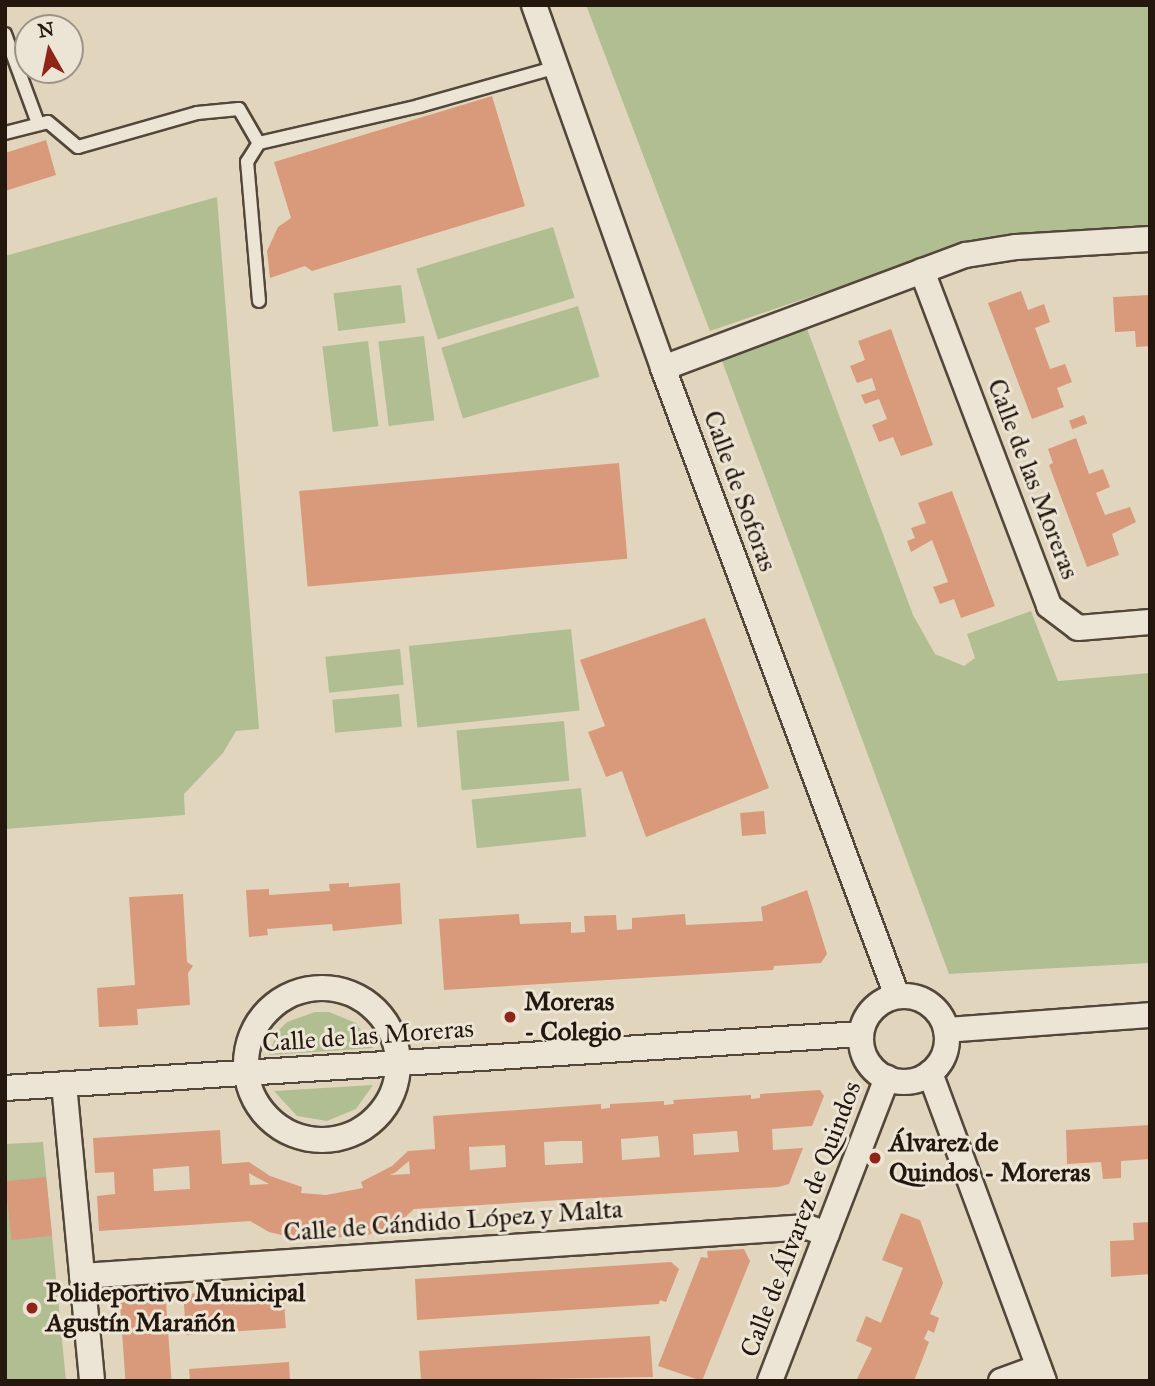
<!DOCTYPE html>
<html>
<head>
<meta charset="utf-8">
<style>
	body { margin:0 }
	#map { position:relative; width:1155px; height:1386px; overflow:hidden; background:#e1d6bd; font-family:"IM FELL Great Primer",serif }
	div>[style] { position:absolute }
	.green>* { inset:0; background:#b1be92; transform-origin:0 0 }
	.building>* { inset:0; background:#d9997b; transform-origin:0 0 }
	.roads { filter:drop-shadow(2px 0 #53473a) drop-shadow(-2px 0 #53473a) drop-shadow(0 2px #53473a) drop-shadow(0 -2px #53473a) }
	.service>* { height:12px; margin:-6px; padding:0 6px; transform-origin:6px; border-radius:6px; background:#ece4d4 }
	.minor>* { height:24px; margin:-12px; padding:0 12px; transform-origin:12px; border-radius:12px; background:#ece4d4 }
	.minor>.ring { margin:-12px; padding:0; box-sizing:content-box; background:none; border:24px solid #ece4d4; border-radius:50% }
	.dots>* { width:19px; height:19px; translate:-50% -50%; box-sizing:border-box; border:4px solid #ece4d4; border-radius:50% }
	span { translate:-50% -50%; white-space:nowrap; text-align:center; line-height:1.15; -webkit-text-stroke:6px #ece4d4; paint-order:stroke }
	.street-label { font-size:26px; color:#24170e }
	.poi-label { font-size:26px; color:#24170e; font-weight:700 }
	.left { translate:0 -50%; text-align:left }
	.frame { position:absolute; inset:0; border:7px solid #24170e; pointer-events:none }
	.north { position:absolute; left:14px; top:14px; width:70px; height:70px; box-sizing:border-box; background:#ece4d4; border:2px solid #9c9285; border-radius:50%; rotate:351deg; font-size:19px; font-weight:700; line-height:28px; text-align:center; color:#24170e }
	.north::after { content:''; display:block; margin:auto; width:24px; height:32px; background:#8f2418; clip-path:polygon(50% 0,100% 100%,50% 72%,0 100%) }
</style>
</head>
<body>
<div id="map">
	<div class="green">
		<div style="clip-path:polygon(586px 5px,1150px 5px,1150px 228px,958px 246px,710px 331px)"></div>
		<div style="clip-path:polygon(217px 197px,259px 729px,236px 731px,223px 753px,184px 794px,185px 815px,5px 829px,5px 256px)"></div>
		<div style="left:553px;top:227px;width:74px;height:143px;rotate:73deg"></div>
		<div style="left:401px;top:285px;width:38px;height:68px;rotate:83deg"></div>
		<div style="left:578px;top:306px;width:74px;height:143px;rotate:73deg"></div>
		<div style="clip-path:polygon(806px 326px,913px 615px,935px 654px,964px 666px,975px 658px,967px 634px,1031px 611px,1058px 681px,1150px 673px,1150px 963px,949px 974px,722px 361px)"></div>
		<div style="left:424px;top:336px;width:85px;height:46px;rotate:83deg"></div>
		<div style="left:368px;top:341px;width:86px;height:46px;rotate:83deg"></div>
		<div style="left:571px;top:629px;width:82px;height:163px;rotate:84deg"></div>
		<div style="left:400px;top:649px;width:36px;height:75px;rotate:84deg"></div>
		<div style="left:399px;top:694px;width:33px;height:67px;rotate:85deg"></div>
		<div style="left:564px;top:721px;width:60px;height:108px;rotate:85deg"></div>
		<div style="left:581px;top:788px;width:49px;height:110px;rotate:84deg"></div>
		<div style="clip-path:polygon(315px 1012px,329px 1012px,356px 1023px,373px 1048px,269px 1055px,277px 1032px,287px 1022px)"></div>
		<div style="clip-path:polygon(373px 1085px,356px 1109px,327px 1121px,297px 1116px,274px 1091px)"></div>
		<div style="clip-path:polygon(43px 1142px,66px 1381px,5px 1381px,5px 1144px)"></div>
	</div>
	<div class="building">
		<div style="clip-path:polygon(492px 96px,525px 206px,312px 271px,305px 266px,270px 278px,267px 251px,278px 227px,291px 218px,274px 162px)"></div>
		<div style="clip-path:polygon(46px 140px,56px 175px,5px 191px,5px 153px)"></div>
		<div style="clip-path:polygon(1021px 291px,1028px 310px,1044px 304px,1050px 322px,1035px 328px,1050px 369px,1065px 364px,1072px 382px,1057px 388px,1064px 407px,1032px 419px,988px 303px)"></div>
		<div style="clip-path:polygon(1150px 295px,1150px 346px,1136px 347px,1135px 331px,1115px 332px,1113px 297px)"></div>
		<div style="clip-path:polygon(891px 329px,933px 445px,901px 456px,893px 437px,879px 442px,872px 425px,887px 419px,879px 399px,865px 404px,861px 395px,876px 390px,872px 378px,857px 383px,850px 366px,865px 360px,858px 341px)"></div>
		<div style="left:1084px;top:415px;width:9px;height:16px;rotate:69deg"></div>
		<div style="clip-path:polygon(1076px 438px,1089px 474px,1103px 469px,1110px 487px,1096px 493px,1105px 515px,1130px 507px,1136px 522px,1112px 534px,1119px 555px,1087px 567px,1049px 465px,1053px 463px,1048px 449px)"></div>
		<div style="left:619px;top:463px;width:96px;height:321px;rotate:85deg"></div>
		<div style="clip-path:polygon(952px 491px,995px 606px,961px 618px,954px 599px,940px 604px,933px 587px,948px 582px,932px 540px,911px 552px,907px 541px,915px 538px,911px 528px,926px 523px,918px 503px)"></div>
		<div style="clip-path:polygon(705px 618px,769px 788px,646px 837px,622px 771px,606px 777px,588px 732px,605px 726px,580px 660px)"></div>
		<div style="left:764px;top:811px;width:23px;height:24px;rotate:85deg"></div>
		<div style="clip-path:polygon(349px 883px,349px 887px,400px 883px,402px 924px,333px 931px,332px 924px,267px 929px,268px 935px,249px 937px,246px 890px,269px 889px,269px 895px,330px 891px,329px 884px)"></div>
		<div style="clip-path:polygon(807px 890px,827px 954px,821px 963px,774px 966px,773px 970px,444px 990px,439px 919px,519px 914px,520px 924px,571px 922px,571px 933px,585px 932px,584px 916px,616px 915px,617px 930px,632px 929px,632px 918px,685px 914px,686px 925px,763px 921px,761px 907px)"></div>
		<div style="clip-path:polygon(183px 894px,187px 962px,193px 966px,188px 973px,190px 1005px,137px 1009px,138px 1025px,99px 1027px,97px 988px,135px 985px,129px 897px)"></div>
		<div style="clip-path:polygon(evenodd,820px 1090px,824px 1096px,812px 1126px,772px 1129px,773px 1150px,803px 1148px,789px 1184px,778px 1187px,414px 1209px,400px 1222px,368px 1235px,302px 1240px,269px 1232px,250px 1221px,99px 1231px,97px 1196px,115px 1194px,114px 1172px,95px 1173px,93px 1138px,220px 1130px,222px 1164px,249px 1162px,270px 1176px,302px 1187px,301px 1193px,326px 1195px,363px 1188px,361px 1182px,392px 1166px,408px 1151px,435px 1149px,433px 1116px,601px 1104px,601px 1109px,610px 1108px,610px 1104px,664px 1101px,664px 1105px,674px 1104px,673px 1100px,751px 1095px,751px 1099px,760px 1098px,760px 1094px,820px 1090px,737px 1131px,739px 1152px,694px 1155px,693px 1134px,737px 1131px,820px 1090px,658px 1136px,660px 1157px,622px 1160px,621px 1139px,658px 1136px,820px 1090px,563px 1141px,582px 1141px,583px 1163px,545px 1165px,544px 1142px,563px 1141px,820px 1090px,505px 1145px,506px 1167px,470px 1170px,469px 1147px,505px 1145px,820px 1090px,409px 1161px,410px 1174px,390px 1175px,396px 1172px,409px 1161px,820px 1090px,189px 1166px,190px 1189px,154px 1191px,153px 1169px,189px 1166px,820px 1090px,249px 1173px,254px 1176px,269px 1184px,250px 1185px,249px 1173px)"></div>
		<div style="clip-path:polygon(1150px 1125px,1150px 1159px,1121px 1161px,1121px 1178px,1103px 1179px,1101px 1162px,1067px 1164px,1066px 1130px)"></div>
		<div style="left:46px;top:1177px;width:59px;height:41px;rotate:84deg"></div>
		<div style="clip-path:polygon(901px 1213px,920px 1220px,943px 1283px,930px 1314px,939px 1318px,934px 1333px,928px 1330px,924px 1339px,929px 1342px,914px 1381px,856px 1381px,872px 1348px,856px 1341px,866px 1316px,881px 1323px,903px 1268px,882px 1260px)"></div>
		<div style="clip-path:polygon(1150px 1222px,1150px 1274px,1111px 1277px,1110px 1241px,1134px 1240px,1133px 1223px)"></div>
		<div style="clip-path:polygon(744px 1249px,750px 1261px,702px 1381px,658px 1366px,701px 1257px,708px 1258px,707px 1251px)"></div>
		<div style="clip-path:polygon(671px 1262px,679px 1269px,666px 1302px,660px 1300px,659px 1304px,417px 1320px,415px 1279px)"></div>
		<div style="left:165px;top:1287px;width:94px;height:46px;rotate:86deg"></div>
		<div style="left:283px;top:1287px;width:41px;height:100px;rotate:86deg"></div>
		<div style="clip-path:polygon(650px 1336px,653px 1377px,421px 1381px,419px 1351px)"></div>
		<div style="clip-path:polygon(289px 1362px,290px 1381px,190px 1381px,189px 1369px)"></div>
	</div>
	<div class="roads">
		<div class="service">
			<div style="left:5px;top:34px;width:95px;rotate:69.7deg"></div>
			<div style="left:5px;top:133px;width:44px;rotate:-14.3deg"></div>
			<div style="left:48px;top:122px;width:39px;rotate:40deg"></div>
			<div style="left:78px;top:147px;width:124px;rotate:-15.9deg"></div>
			<div style="left:197px;top:113px;width:42px;rotate:-5.4deg"></div>
			<div style="left:239px;top:109px;width:39px;rotate:60deg"></div>
			<div style="left:259px;top:301px;width:140px;rotate:-94.9deg"></div>
			<div style="left:247px;top:162px;width:22px;rotate:-58deg"></div>
			<div style="left:259px;top:143px;width:164px;rotate:-13deg"></div>
			<div style="left:419px;top:106px;width:143px;rotate:-15.8deg"></div>
		</div>
		<div class="minor">
			<div style="left:534px;top:5px;width:385px;rotate:70.4deg"></div>
			<div style="left:663px;top:368px;width:670px;rotate:69.56deg"></div>
			<div style="left:922px;top:271px;width:358px;rotate:69.2deg"></div>
			<div style="left:1049px;top:606px;width:36px;rotate:37deg"></div>
			<div style="left:1078px;top:628px;width:72px;rotate:-4.8deg"></div>
			<div style="left:663px;top:368px;width:323px;rotate:-20.5deg"></div>
			<div style="left:966px;top:255px;width:51px;rotate:-9.1deg"></div>
			<div style="left:1016px;top:247px;width:134px;rotate:-3.4deg"></div>
			<div class="ring" style="left:246px;top:988px;width:128px;height:128px"></div>
			<div class="ring" style="left:861px;top:996px;width:62px;height:62px"></div>
			<div style="left:946px;top:1030px;width:205px;rotate:-4.2deg"></div>
			<div style="left:930px;top:1073px;width:328px;rotate:69.7deg"></div>
			<div style="left:64px;top:1084px;width:298px;rotate:84.6deg"></div>
			<div style="left:5px;top:1088px;width:858px;rotate:-3.61deg"></div>
			<div style="left:82px;top:1276px;width:727px;rotate:-3.87deg"></div>
			<div style="left:807px;top:1227px;width:21px;rotate:19deg"></div>
			<div style="left:770px;top:1381px;width:325px;rotate:-68.9deg"></div>
			<div style="left:1001px;top:1381px;width:40px;rotate:-20.2deg"></div>
		</div>
	</div>
	<div class="dots">
		<div style="left:510px;top:1017px;background:#8f2418"></div>
		<div style="left:875px;top:1158px;background:#8f2418"></div>
		<div style="left:32px;top:1308px;background:#8f2418"></div>
	</div>
	<div class="street-label">
		<span style="left:1033px;top:479px;rotate:69deg">Calle de las Moreras</span>
		<span style="left:740px;top:491px;rotate:70deg">Calle de Soforas</span>
		<span style="left:368px;top:1036px;rotate:-4deg">Calle de las Moreras</span>
		<span style="left:801px;top:1219px;rotate:-69deg">Calle de Álvarez de Quindos</span>
		<span style="left:453px;top:1221px;rotate:-4deg">Calle de Cándido López y Malta</span>
	</div>
	<div class="poi-label">
		<span class="left" style="left:524px;top:1017px">Moreras<br>- Colegio</span>
		<span class="left" style="left:889px;top:1158px">Álvarez de<br>Quindos - Moreras</span>
		<span class="left" style="left:46px;top:1308px">Polideportivo Municipal<br>Agustín Marañón</span>
	</div>
	<div class="frame"></div>
	<div class="north">N</div>
</div>
</body>
</html>
